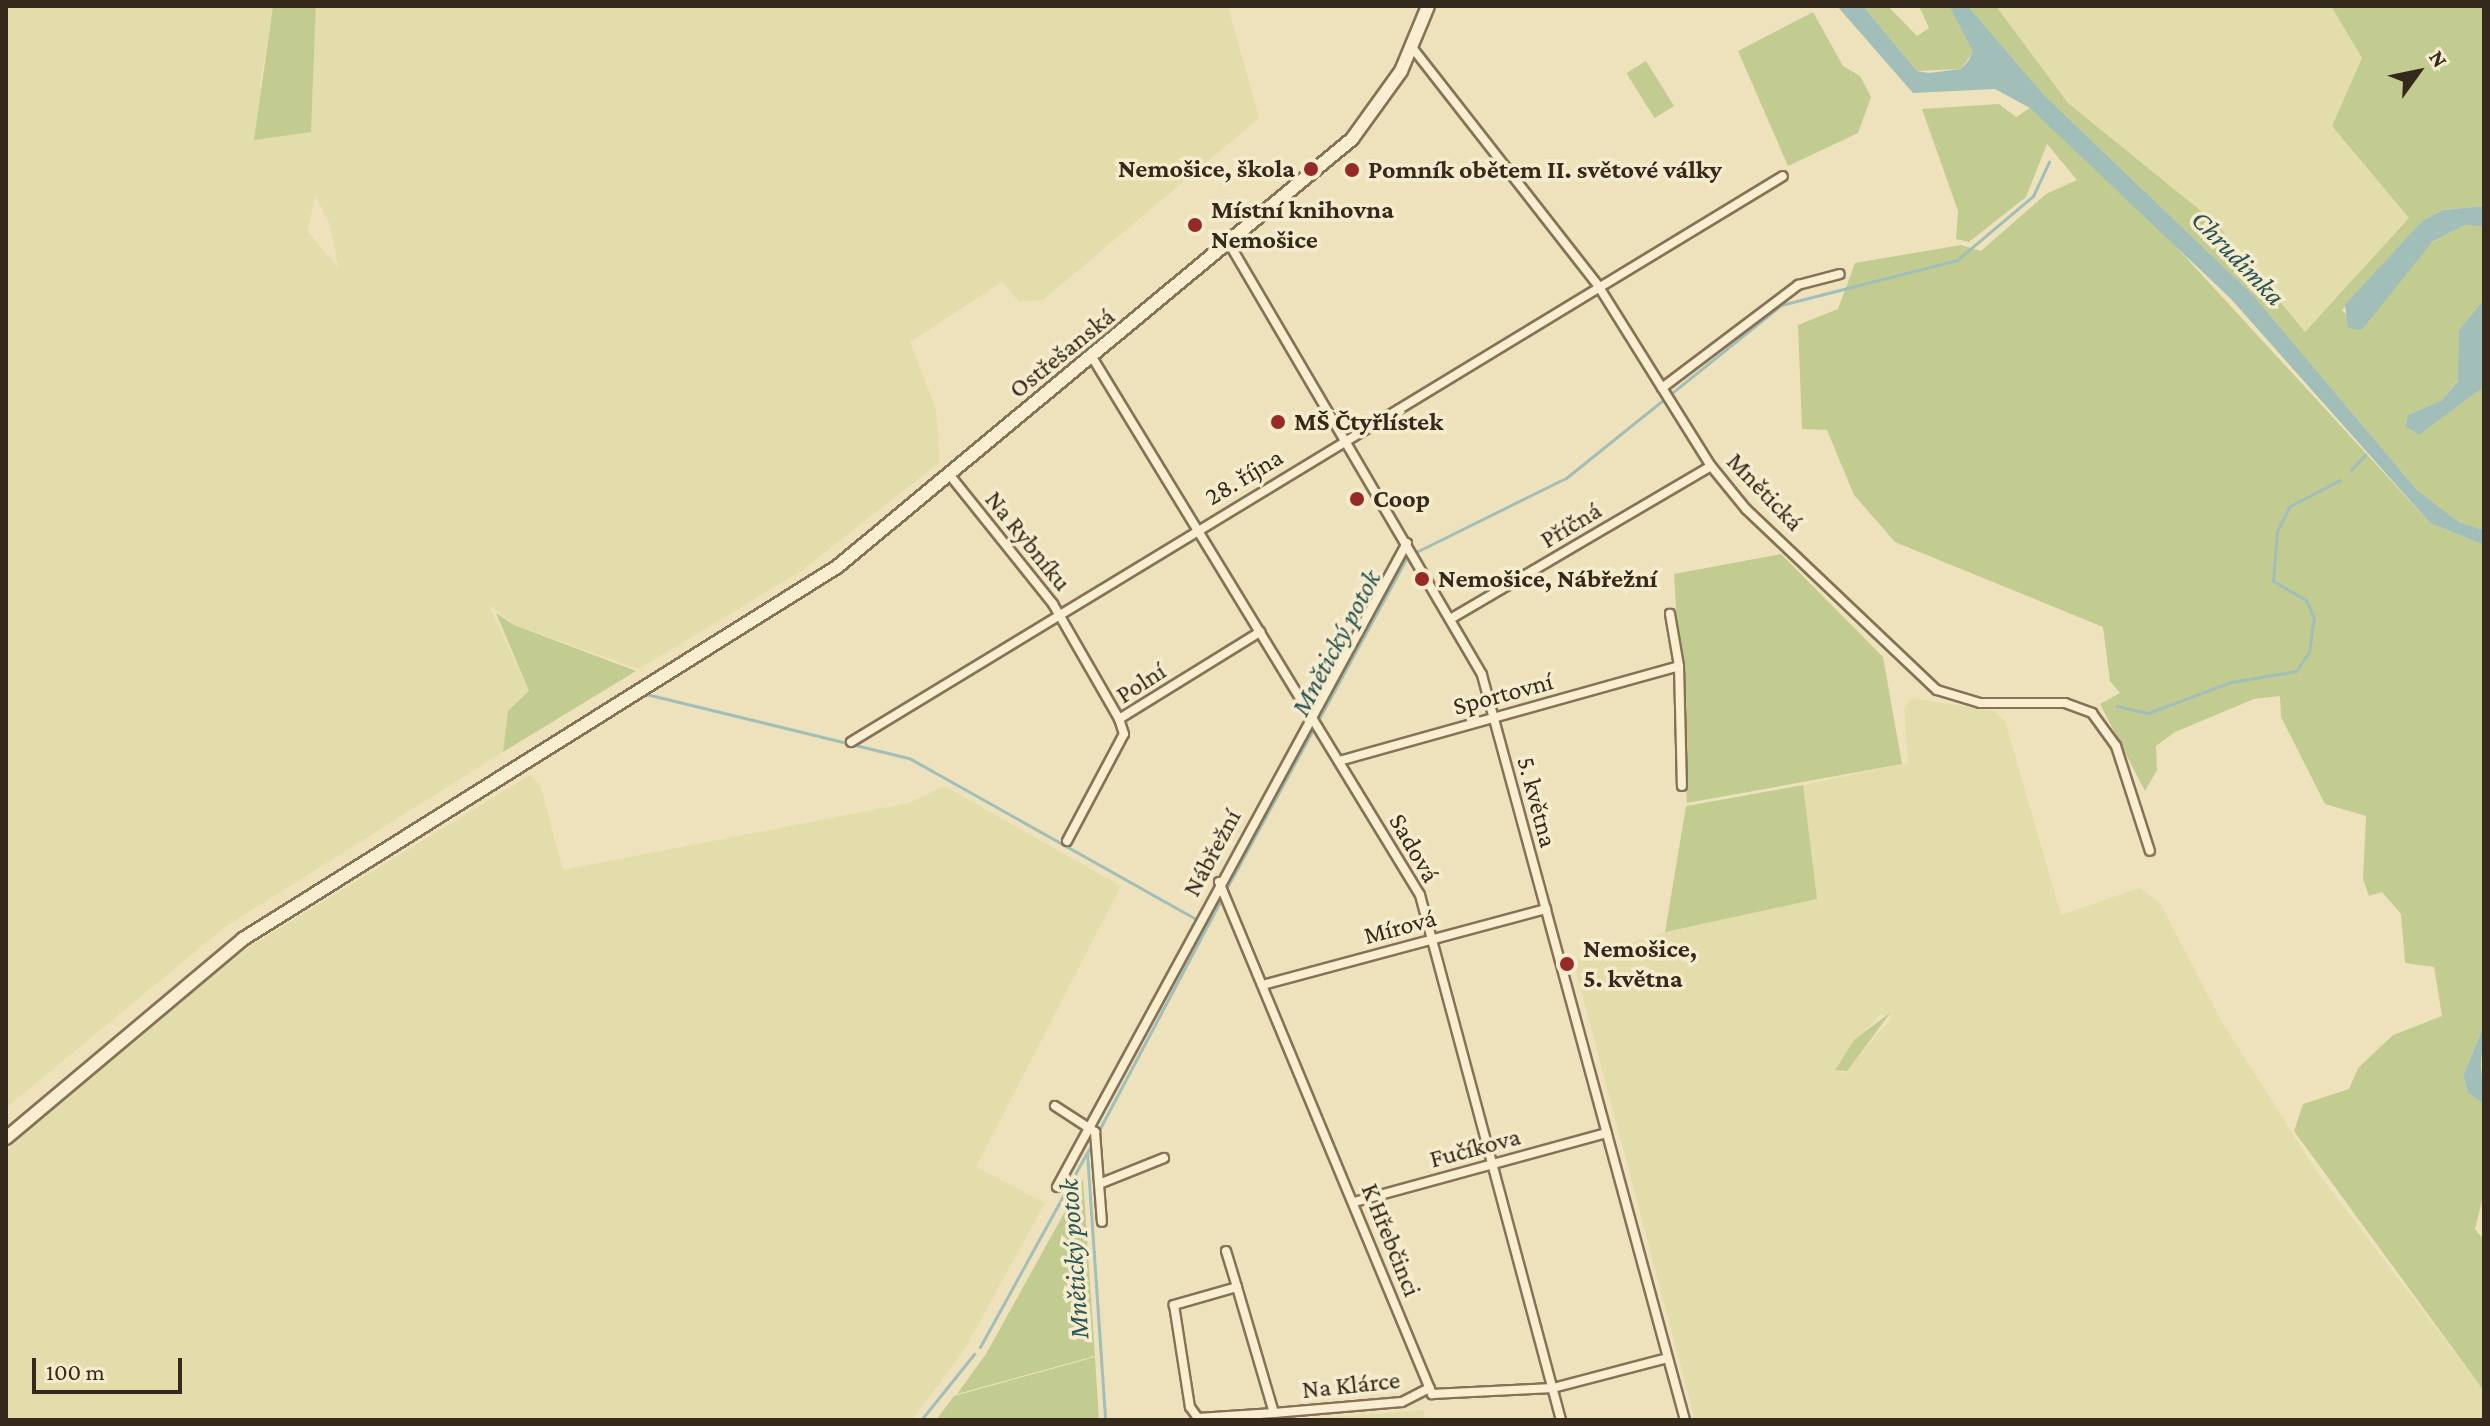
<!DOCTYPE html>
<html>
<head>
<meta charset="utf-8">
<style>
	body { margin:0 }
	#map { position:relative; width:2490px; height:1426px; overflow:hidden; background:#eee2bd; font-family:"Crimson Pro",serif }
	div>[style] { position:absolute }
	.farmland>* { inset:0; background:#e3ddab }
	.green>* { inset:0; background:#c2cc91; transform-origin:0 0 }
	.water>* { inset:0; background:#a1bfb8 }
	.stream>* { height:3px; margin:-1.5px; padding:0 1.5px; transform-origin:1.5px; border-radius:1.5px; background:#a1bfb8 }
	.roads { filter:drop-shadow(2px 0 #867256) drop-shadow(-2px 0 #867256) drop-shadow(0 2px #867256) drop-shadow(0 -2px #867256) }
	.street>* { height:8px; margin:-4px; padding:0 4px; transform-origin:4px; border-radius:4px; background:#f9efd0 }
	.secondary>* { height:12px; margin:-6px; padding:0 6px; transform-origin:6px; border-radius:6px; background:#f9efd0 }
	.dots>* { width:22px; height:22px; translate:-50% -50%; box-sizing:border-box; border:4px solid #f5ebcd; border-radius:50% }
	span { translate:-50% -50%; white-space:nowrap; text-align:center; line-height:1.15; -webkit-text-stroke:7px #f5ebcd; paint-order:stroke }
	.poi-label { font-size:26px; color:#35291b; font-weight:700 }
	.right { translate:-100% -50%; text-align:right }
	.left { translate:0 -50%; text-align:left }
	.street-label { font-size:26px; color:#35291b }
	.water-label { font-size:28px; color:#2a5554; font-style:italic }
	.frame { position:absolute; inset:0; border:8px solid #35291b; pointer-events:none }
	.north { position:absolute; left:2378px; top:32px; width:80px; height:80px; -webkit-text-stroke:6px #f5ebcd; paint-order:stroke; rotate:57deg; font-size:22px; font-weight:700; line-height:32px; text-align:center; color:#35291b }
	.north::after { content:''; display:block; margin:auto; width:28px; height:36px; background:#35291b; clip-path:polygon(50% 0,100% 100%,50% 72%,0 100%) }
	.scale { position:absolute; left:32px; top:1358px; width:150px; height:36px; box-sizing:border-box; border:4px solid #35291b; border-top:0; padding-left:10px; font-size:24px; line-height:28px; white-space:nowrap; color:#35291b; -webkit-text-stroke:6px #f5ebcd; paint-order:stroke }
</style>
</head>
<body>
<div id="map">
	<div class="farmland">
		<div style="clip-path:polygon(evenodd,6px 6px,273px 6px,260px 86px,311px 132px,316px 6px,1228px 6px,1259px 118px,1043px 300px,1019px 302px,1002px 282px,910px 342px,936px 409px,940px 462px,801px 571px,639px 669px,514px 625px,489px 605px,529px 691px,508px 711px,503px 752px,225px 927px,6px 1108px,6px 6px,315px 195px,330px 225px,338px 267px,308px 232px,315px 195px)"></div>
		<div style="clip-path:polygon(1996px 6px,2331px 6px,2362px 58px,2332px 126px,2400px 202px,2409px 218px,2405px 229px,2305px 332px,2217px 224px,2068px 103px)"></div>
		<div style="clip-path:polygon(evenodd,1912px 698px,1994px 711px,2005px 721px,2061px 915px,2139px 888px,2160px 903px,2222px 1022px,2315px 1169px,2484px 1391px,2484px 1420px,1695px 1420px,1573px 960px,1695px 923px,1816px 899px,1803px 785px,1908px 763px,1904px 709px,1912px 698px,1880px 1014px,1893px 1017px,1842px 1074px,1838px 1063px,1880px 1014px)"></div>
		<div style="clip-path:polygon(530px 775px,540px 784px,563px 870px,909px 803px,944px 786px,1121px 886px,976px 1167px,1045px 1203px,966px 1347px,912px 1420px,6px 1420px,6px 1153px,33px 1123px,247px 948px)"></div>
		<div style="clip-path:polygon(1424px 1410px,1425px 1420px,1272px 1420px,1305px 1419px)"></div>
	</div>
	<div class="green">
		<div style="clip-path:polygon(273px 6px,316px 6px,311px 132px,254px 140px)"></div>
		<div style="clip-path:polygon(1863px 6px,1888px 6px,1917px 36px,1929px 28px,1919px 6px,1949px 6px,1974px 51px,1961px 69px,1917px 71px)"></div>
		<div style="clip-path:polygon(1968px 6px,1996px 6px,2068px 103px,2217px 224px,2305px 332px,2409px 218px,2332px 126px,2362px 58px,2331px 6px,2484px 6px,2484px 206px,2443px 210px,2422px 221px,2342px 310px,2362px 330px,2429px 244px,2465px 225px,2484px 227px,2484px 299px,2459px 330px,2459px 379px,2442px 400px,2408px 415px,2405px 425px,2419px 435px,2484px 387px,2484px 530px,2459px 522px,2417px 490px,2253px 295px,2045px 96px)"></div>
		<div style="clip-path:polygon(1813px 12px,1843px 66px,1860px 76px,1871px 97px,1858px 133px,1788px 166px,1738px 51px)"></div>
		<div style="left:1646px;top:61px;width:53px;height:23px;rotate:58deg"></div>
		<div style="clip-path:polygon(1999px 104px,2016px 117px,2030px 108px,2134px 201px,2430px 523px,2484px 545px,2484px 1025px,2463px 1076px,2468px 1093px,2484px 1104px,2484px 1193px,2475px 1229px,2484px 1240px,2484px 1391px,2294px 1131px,2303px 1104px,2349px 1089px,2358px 1068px,2393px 1035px,2442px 1016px,2434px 967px,2405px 963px,2401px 914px,2382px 892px,2369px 896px,2363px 879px,2366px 816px,2325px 804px,2281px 717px,2280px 696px,2254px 699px,2175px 732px,2156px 746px,2157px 770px,2145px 791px,2100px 704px,2120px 693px,2110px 681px,2103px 627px,1895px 542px,1854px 495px,1827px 430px,1802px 429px,1798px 325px,1838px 309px,1855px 263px,1961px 245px,1981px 251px,2046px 194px,2077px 180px,2047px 144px,2026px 197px,1969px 242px,1956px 239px,1958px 211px,1922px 109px)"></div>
		<div style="clip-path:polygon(1781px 554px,1883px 657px,1902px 764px,1687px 803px,1674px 574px)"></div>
		<div style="clip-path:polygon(496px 613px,514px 625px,636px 671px,503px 752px,508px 711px,529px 691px)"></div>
		<div style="clip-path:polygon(1803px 785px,1817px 899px,1665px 932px,1686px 806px)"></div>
		<div style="clip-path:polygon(1891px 1012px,1847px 1071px,1835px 1070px,1854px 1040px)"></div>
		<div style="clip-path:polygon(1083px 1179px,1095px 1356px,957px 1394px,986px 1354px)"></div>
		<div style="clip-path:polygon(1095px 1357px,1099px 1420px,936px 1420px,954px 1396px)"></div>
	</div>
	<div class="water">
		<div style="clip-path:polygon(1837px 6px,1863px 6px,1917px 71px,1929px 73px,1961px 69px,1969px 60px,1973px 51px,1949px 6px,1968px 6px,2045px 96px,2253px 295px,2417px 490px,2459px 522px,2484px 530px,2484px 545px,2430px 523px,2231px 299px,2030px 108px,1995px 89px,1913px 93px)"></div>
		<div style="clip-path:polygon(2484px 206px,2484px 227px,2465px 225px,2432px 242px,2362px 330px,2348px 328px,2345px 305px,2422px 221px,2443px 210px)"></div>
		<div style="clip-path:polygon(2484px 299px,2484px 387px,2419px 435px,2405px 426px,2408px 415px,2442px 400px,2458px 381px,2459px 330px)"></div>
		<div style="clip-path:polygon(2484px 1025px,2481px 1065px,2484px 1104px,2468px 1093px,2463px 1076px)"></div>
	</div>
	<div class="stream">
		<div style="left:2351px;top:470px;width:21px;rotate:-47deg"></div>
		<div style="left:646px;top:694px;width:271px;rotate:13.7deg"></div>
		<div style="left:909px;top:758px;width:334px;rotate:29.3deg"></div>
		<div style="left:2117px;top:706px;width:32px;rotate:13deg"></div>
		<div style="left:2148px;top:713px;width:89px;rotate:-20.5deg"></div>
		<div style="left:2231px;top:682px;width:66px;rotate:-9.6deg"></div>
		<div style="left:2296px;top:671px;width:23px;rotate:-56deg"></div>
		<div style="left:2309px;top:652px;width:34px;rotate:-82deg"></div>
		<div style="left:2314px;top:618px;width:20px;rotate:-114deg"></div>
		<div style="left:2306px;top:600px;width:38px;rotate:-150deg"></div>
		<div style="left:2273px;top:581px;width:50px;rotate:-85.4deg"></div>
		<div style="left:2277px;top:531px;width:28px;rotate:-63deg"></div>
		<div style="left:2290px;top:506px;width:56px;rotate:-27.5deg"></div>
		<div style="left:1225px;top:891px;width:382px;rotate:-61.4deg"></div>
		<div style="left:1408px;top:556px;width:176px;rotate:-26.3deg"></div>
		<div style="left:1566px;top:478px;width:276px;rotate:-38.8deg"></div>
		<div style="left:1781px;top:305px;width:182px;rotate:-14.3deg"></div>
		<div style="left:1957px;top:260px;width:99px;rotate:-40.1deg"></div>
		<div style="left:2033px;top:196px;width:38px;rotate:-65deg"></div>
		<div style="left:1098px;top:1132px;width:265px;rotate:-62.1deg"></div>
		<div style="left:1093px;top:1142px;width:13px;rotate:119deg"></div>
		<div style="left:1087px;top:1153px;width:268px;rotate:86.1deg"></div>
		<div style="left:980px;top:1347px;width:220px;rotate:-61.2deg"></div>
		<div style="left:921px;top:1420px;width:85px;rotate:-51.2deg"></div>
	</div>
	<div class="roads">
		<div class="street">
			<div style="left:1411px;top:46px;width:306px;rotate:52deg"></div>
			<div style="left:1599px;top:287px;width:211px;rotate:58deg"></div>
			<div style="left:1711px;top:466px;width:55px;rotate:50.9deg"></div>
			<div style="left:1746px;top:509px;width:263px;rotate:43.5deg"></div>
			<div style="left:1937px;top:690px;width:45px;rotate:16.8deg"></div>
			<div style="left:1980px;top:703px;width:85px"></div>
			<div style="left:2065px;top:703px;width:29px;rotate:20deg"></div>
			<div style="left:2092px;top:713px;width:41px;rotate:54deg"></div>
			<div style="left:2116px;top:746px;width:110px;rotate:72.1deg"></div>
			<div style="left:1230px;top:245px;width:498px;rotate:59.6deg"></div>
			<div style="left:1482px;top:675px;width:772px;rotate:74.76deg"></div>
			<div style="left:1092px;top:357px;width:630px;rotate:58.63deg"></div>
			<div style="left:1420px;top:895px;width:544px;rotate:74.97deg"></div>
			<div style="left:1662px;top:388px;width:171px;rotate:-37.1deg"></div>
			<div style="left:1798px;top:285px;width:43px;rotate:-14.7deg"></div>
			<div style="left:949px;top:474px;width:166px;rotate:51.3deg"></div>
			<div style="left:1053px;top:604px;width:133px;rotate:60.1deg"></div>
			<div style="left:1452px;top:618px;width:300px;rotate:-30.4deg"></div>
			<div style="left:1679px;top:666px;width:120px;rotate:88.6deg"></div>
			<div style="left:851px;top:742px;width:1090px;rotate:-31.27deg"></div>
			<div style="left:1339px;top:761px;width:353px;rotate:-15.6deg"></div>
			<div style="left:1679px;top:666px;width:53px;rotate:-99.8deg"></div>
			<div style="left:1067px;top:841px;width:121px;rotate:-62deg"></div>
			<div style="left:1124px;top:734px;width:16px;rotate:-108deg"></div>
			<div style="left:1119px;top:719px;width:166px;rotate:-31.7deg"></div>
			<div style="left:1219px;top:882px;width:555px;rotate:67.41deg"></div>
			<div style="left:1432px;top:1394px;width:121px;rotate:-2.8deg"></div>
			<div style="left:1553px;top:1388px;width:118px;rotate:-14.7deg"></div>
			<div style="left:1266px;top:984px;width:290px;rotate:-15deg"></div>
			<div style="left:1055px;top:1106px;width:48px;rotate:33deg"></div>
			<div style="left:1095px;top:1132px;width:90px;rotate:85.6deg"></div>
			<div style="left:1099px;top:1184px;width:70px;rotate:-21.8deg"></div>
			<div style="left:1057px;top:1187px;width:733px;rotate:-61.48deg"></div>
			<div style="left:1354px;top:1202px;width:262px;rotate:-15.3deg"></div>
			<div style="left:1226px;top:1251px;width:38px;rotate:73deg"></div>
			<div style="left:1274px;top:1413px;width:131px;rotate:-106.4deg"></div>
			<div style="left:1237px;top:1287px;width:66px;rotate:164.1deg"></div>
			<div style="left:1174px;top:1305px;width:103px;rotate:81.1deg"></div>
			<div style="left:1190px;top:1407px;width:14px;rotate:54deg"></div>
			<div style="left:1198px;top:1418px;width:76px;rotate:-3.8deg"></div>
			<div style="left:1274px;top:1413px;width:128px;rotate:-4.9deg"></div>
			<div style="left:1402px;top:1402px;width:31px;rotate:-27deg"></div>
		</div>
		<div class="secondary">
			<div style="left:6px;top:1138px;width:309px;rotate:-40deg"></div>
			<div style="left:243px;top:939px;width:701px;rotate:-32.06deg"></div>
			<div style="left:837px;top:567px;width:670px;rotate:-39.73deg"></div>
			<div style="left:1352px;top:139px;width:84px;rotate:-54.2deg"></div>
			<div style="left:1401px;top:71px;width:70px;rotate:-67.4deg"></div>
		</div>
	</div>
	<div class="dots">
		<div style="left:1311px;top:169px;background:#952a26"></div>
		<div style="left:1352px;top:170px;background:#952a26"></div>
		<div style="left:1195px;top:225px;background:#952a26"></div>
		<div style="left:1278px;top:422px;background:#952a26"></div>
		<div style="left:1357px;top:499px;background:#952a26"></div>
		<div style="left:1422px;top:579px;background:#952a26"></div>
		<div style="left:1567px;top:964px;background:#952a26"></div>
	</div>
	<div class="poi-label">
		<span class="right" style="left:1295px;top:169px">Nemošice, škola</span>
		<span class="left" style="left:1368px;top:170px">Pomník obětem II. světové války</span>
		<span class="left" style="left:1211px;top:225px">Místní knihovna<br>Nemošice</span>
		<span class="left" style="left:1294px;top:422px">MŠ Čtyřlístek</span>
		<span class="left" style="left:1373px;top:499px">Coop</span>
		<span class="left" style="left:1438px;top:579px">Nemošice, Nábřežní</span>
		<span class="left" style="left:1583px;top:964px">Nemošice,<br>5. května</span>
	</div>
	<div class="street-label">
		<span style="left:1062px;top:353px;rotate:-39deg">Ostřešanská</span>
		<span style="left:1244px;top:477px;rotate:-31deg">28. října</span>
		<span style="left:1765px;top:492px;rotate:46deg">Mnětická</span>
		<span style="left:1571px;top:525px;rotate:-31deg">Příčná</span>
		<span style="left:1028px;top:541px;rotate:51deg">Na Rybníku</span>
		<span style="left:1141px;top:683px;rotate:-33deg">Polní</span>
		<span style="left:1503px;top:694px;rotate:-15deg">Sportovní</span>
		<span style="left:1537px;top:802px;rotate:75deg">5. května</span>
		<span style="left:1414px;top:848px;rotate:60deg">Sadová</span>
		<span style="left:1212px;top:853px;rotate:-62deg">Nábřežní</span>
		<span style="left:1400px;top:927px;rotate:-15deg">Mírová</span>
		<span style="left:1475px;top:1148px;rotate:-15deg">Fučíkova</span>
		<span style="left:1391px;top:1240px;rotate:68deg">K Hřebčinci</span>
		<span style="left:1351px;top:1385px;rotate:-6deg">Na Klárce</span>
	</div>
	<div class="water-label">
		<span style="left:2238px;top:258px;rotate:46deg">Chrudimka</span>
		<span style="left:1336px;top:643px;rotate:-62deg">Mnětický potok</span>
		<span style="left:1074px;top:1259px;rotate:-94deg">Mnětický potok</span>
	</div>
	<div class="frame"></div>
	<div class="north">N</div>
	<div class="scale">100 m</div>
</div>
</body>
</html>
